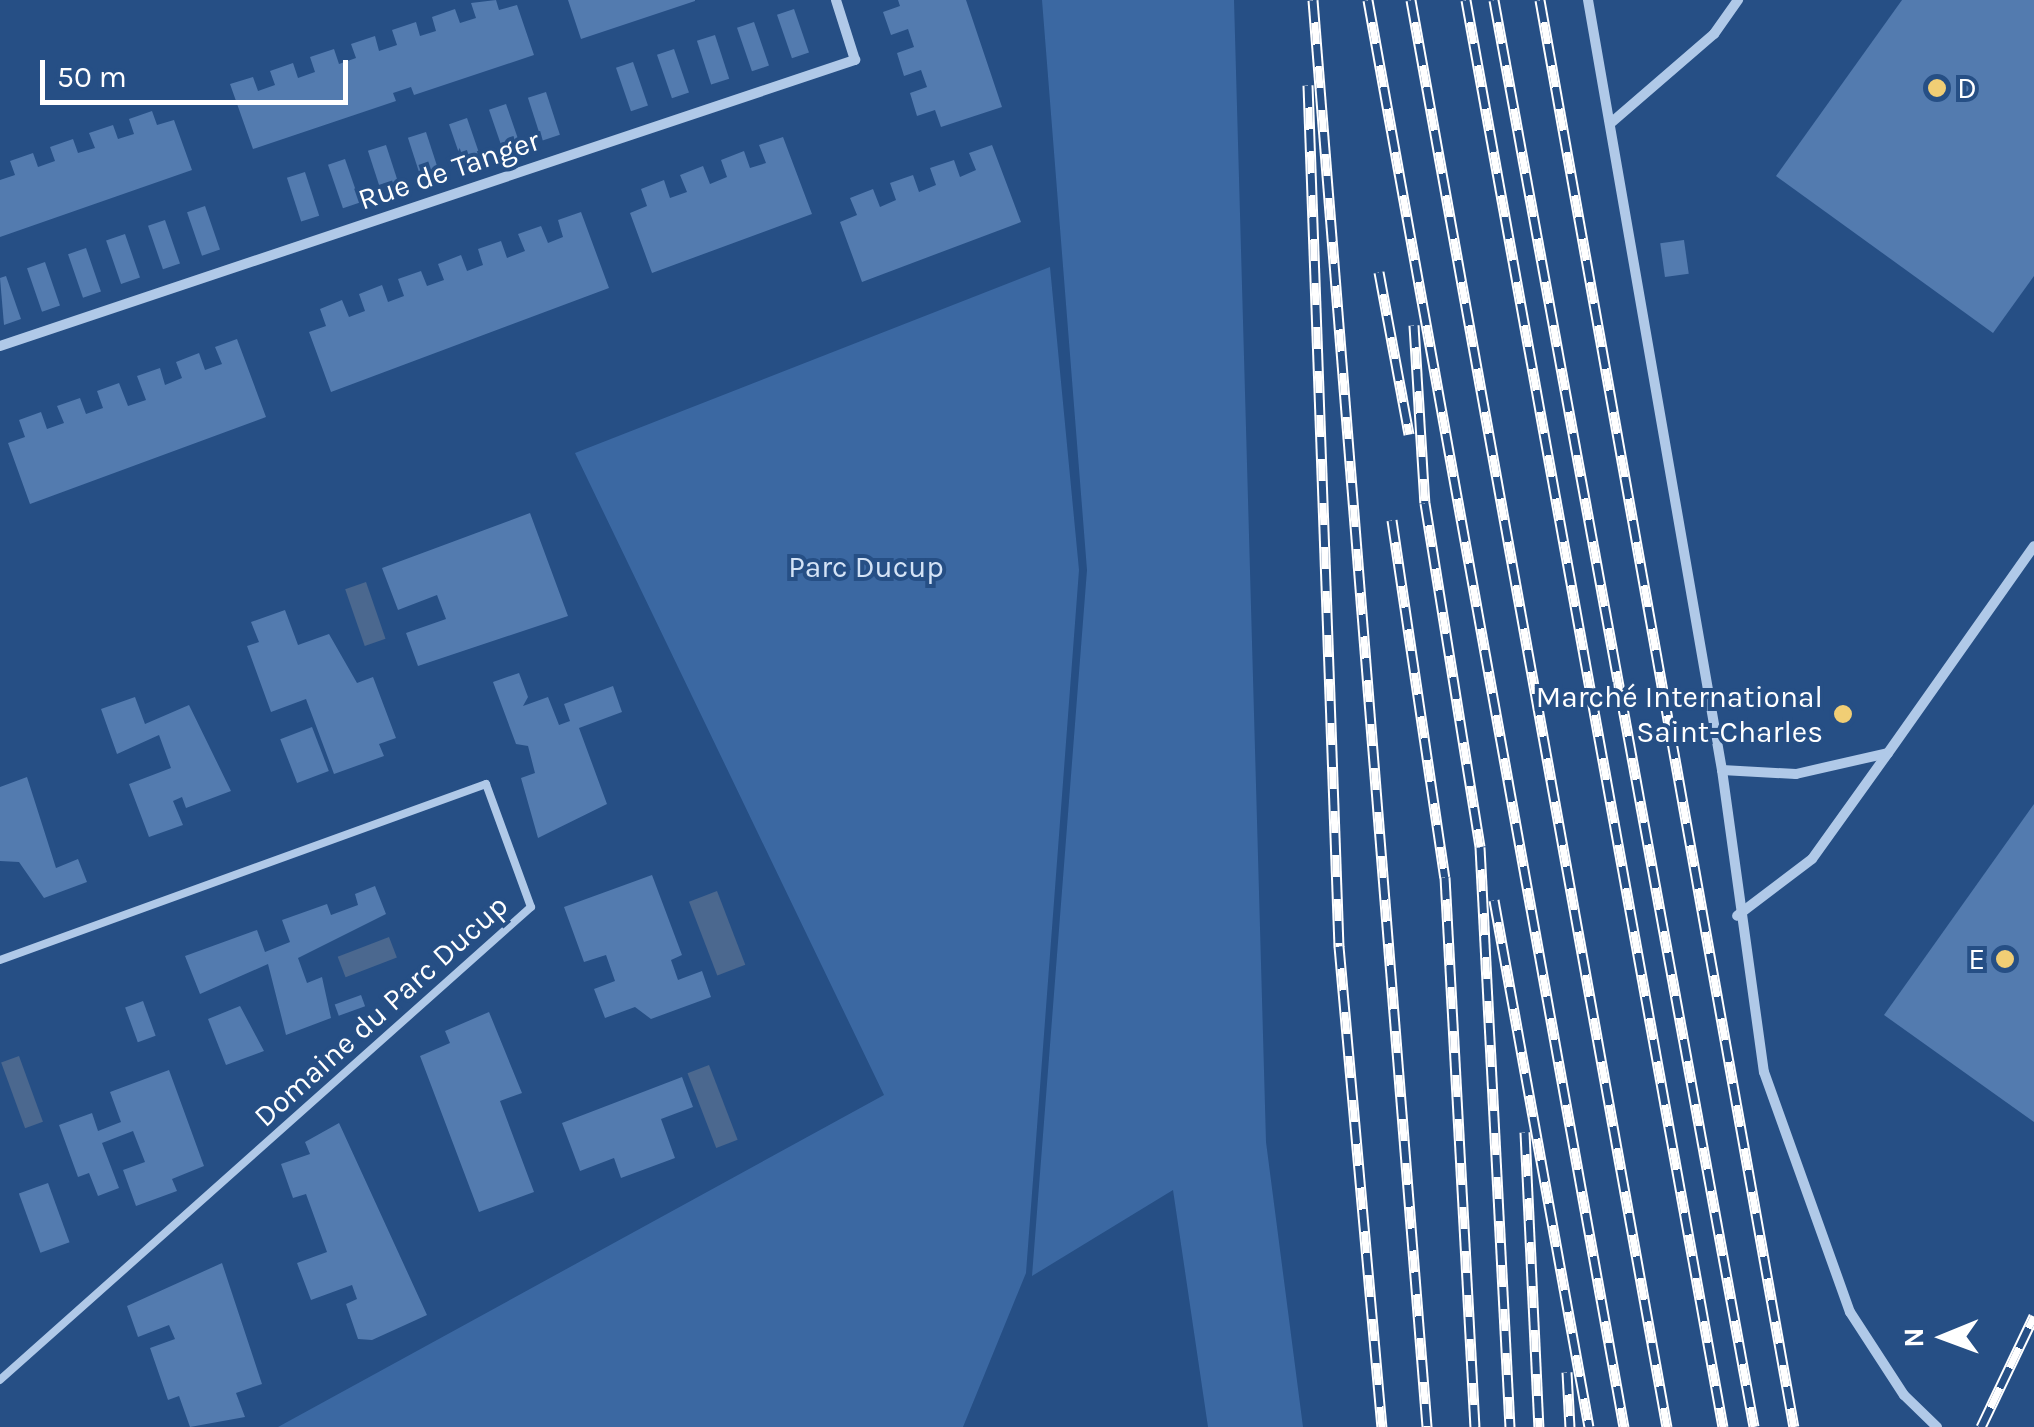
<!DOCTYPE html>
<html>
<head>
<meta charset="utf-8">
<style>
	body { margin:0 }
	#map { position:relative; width:2034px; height:1427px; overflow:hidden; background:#264f85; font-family:Karla,sans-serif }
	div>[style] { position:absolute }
	.green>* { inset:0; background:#3b68a2 }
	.water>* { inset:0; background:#4b688f; transform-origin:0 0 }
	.building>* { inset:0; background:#537baf; transform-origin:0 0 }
	.service>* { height:8px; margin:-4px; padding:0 4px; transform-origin:4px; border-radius:4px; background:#b0c9e8 }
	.minor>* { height:10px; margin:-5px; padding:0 5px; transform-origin:5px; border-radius:5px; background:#b0c9e8 }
	.rail>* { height:11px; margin-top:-5.5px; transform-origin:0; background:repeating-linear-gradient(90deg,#264f85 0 22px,#fff 0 44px); box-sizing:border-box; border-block:2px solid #fff }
	.dots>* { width:28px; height:28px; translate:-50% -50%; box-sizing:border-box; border:5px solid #264f85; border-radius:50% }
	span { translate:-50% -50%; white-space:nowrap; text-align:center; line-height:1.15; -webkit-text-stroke:8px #264f85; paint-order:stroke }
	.poi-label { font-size:30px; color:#fff }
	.left { translate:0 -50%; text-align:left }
	.right { translate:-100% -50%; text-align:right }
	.street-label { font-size:30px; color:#fff }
	.park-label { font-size:30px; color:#d4e3f6 }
	.north { position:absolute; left:1894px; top:1287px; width:100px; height:100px; -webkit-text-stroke:8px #264f85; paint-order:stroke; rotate:269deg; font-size:28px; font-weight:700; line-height:40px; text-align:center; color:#fff }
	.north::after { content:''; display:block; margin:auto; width:35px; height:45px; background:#fff; clip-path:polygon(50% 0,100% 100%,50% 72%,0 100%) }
	.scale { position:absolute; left:40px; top:60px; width:308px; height:45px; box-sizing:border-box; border:5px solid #fff; border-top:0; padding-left:12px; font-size:30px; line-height:35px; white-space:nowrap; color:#fff; -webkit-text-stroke:8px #264f85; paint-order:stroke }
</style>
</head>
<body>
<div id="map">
	<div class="green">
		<div style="clip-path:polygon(1042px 0,1234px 0,1266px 1142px,1303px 1427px,1208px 1427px,1173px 1190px,1032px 1276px,1087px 570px)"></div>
		<div style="clip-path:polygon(1050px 267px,1079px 570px,1026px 1273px,963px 1427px,278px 1427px,884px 1095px,575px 453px)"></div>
	</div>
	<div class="water">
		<div style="left:366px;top:582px;width:60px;height:22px;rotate:71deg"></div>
		<div style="left:717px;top:891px;width:79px;height:30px;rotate:69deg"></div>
		<div style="left:389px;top:937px;width:22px;height:55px;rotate:69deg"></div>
		<div style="left:19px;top:1056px;width:70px;height:19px;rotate:70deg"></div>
		<div style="left:709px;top:1065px;width:80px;height:23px;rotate:69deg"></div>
	</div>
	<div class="building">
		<div style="clip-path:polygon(496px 0,499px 10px,517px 5px,534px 55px,414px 95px,411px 87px,393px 93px,396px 101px,253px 149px,230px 84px,253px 77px,258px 91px,275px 85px,270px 71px,293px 63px,298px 78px,315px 72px,310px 57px,334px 49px,339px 64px,356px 58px,351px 44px,375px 36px,379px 51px,397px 45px,392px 30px,416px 22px,420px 36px,436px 31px,432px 17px,455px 9px,460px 23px,476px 18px,471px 3px)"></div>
		<div style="clip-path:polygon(568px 0,695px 0,695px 1px,581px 39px)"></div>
		<div style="clip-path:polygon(898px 0,966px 0,1002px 107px,941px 127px,935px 110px,917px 116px,910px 93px,927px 87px,921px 70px,904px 76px,897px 53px,914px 47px,908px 29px,891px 35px,883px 12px,900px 6px)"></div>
		<div style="clip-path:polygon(1902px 0,2034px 0,2034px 276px,1993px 333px,1776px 176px)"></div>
		<div style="left:794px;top:9px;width:46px;height:18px;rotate:71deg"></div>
		<div style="left:754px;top:22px;width:46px;height:18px;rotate:71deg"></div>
		<div style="left:715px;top:35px;width:46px;height:19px;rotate:72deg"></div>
		<div style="left:674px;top:49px;width:46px;height:18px;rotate:71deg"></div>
		<div style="left:633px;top:62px;width:46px;height:18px;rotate:71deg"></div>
		<div style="left:546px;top:92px;width:45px;height:19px;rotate:72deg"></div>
		<div style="left:506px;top:104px;width:46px;height:18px;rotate:71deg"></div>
		<div style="clip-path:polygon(152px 111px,157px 125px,174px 120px,192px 170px,0 237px,0 180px,15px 175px,10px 161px,33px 153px,38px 167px,55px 161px,50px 147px,73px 139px,78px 153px,95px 148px,89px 133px,113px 125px,118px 139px,134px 134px,129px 119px)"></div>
		<div style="left:467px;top:118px;width:46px;height:19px;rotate:71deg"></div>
		<div style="left:426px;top:132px;width:45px;height:19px;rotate:72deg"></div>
		<div style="clip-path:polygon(783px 137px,812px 214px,652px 273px,630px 213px,647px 206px,641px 189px,664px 180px,670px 198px,687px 192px,680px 175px,703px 166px,710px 184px,727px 177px,721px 160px,744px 151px,750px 168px,766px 163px,759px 145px)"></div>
		<div style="left:386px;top:145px;width:46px;height:19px;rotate:72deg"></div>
		<div style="clip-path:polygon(992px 145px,1021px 222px,862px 282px,840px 222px,857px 215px,850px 198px,873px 189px,880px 207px,896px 200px,890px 183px,913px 175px,919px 192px,936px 185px,930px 168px,954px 160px,960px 177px,976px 170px,969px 153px)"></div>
		<div style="left:345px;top:159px;width:46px;height:18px;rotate:71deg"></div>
		<div style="left:305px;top:172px;width:46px;height:19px;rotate:72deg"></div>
		<div style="left:205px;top:206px;width:46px;height:19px;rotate:71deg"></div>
		<div style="clip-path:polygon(581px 212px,609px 288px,331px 392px,309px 332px,326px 326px,320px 309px,342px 300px,349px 317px,365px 311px,359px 294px,382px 285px,388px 302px,404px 296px,398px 279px,421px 271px,427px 286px,444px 280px,438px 264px,461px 255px,467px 271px,483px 265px,478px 249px,501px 241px,507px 258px,525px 251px,518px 234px,541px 226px,548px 243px,563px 237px,558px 220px)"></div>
		<div style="left:165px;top:220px;width:46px;height:18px;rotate:71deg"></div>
		<div style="left:125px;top:234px;width:46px;height:20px;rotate:71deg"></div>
		<div style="left:1684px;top:240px;width:34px;height:24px;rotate:82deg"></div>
		<div style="left:86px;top:248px;width:46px;height:19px;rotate:71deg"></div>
		<div style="left:45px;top:262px;width:46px;height:19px;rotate:71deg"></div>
		<div style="clip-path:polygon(6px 276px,21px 319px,4px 325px,0 278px)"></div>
		<div style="clip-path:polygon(237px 339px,266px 417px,30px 504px,8px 443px,25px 437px,19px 420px,41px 412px,47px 429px,64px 423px,57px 406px,80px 398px,86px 414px,103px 408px,97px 391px,119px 383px,128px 406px,146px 400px,137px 376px,160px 368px,165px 385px,182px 378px,176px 362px,199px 353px,205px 370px,222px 364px,215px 347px)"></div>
		<div style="clip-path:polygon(530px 513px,568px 616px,418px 666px,406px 633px,446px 619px,437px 595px,398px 610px,382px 568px)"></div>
		<div style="clip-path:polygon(285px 610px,298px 645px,329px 634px,357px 683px,373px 677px,396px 738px,379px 744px,384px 756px,334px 774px,306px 699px,271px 712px,247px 646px,259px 642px,251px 622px)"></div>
		<div style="clip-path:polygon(519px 673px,528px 697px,523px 706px,548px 697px,559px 725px,570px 721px,564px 704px,613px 686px,622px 712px,579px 728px,607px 804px,538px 838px,521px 778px,535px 773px,528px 746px,516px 744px,493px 682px)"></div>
		<div style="clip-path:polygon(135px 697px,145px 724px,189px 705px,231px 791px,186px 808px,182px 797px,173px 801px,183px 825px,149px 837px,129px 784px,171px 768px,159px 735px,117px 754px,101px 709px)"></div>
		<div style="left:312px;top:727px;width:47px;height:34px;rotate:69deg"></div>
		<div style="clip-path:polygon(27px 777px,56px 868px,78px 859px,87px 882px,44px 898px,19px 862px,0 861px,0 787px)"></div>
		<div style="clip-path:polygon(2034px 804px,2034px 1122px,1884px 1015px)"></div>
		<div style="clip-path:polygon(652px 875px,682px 955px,671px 960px,678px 980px,702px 971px,711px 997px,651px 1019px,635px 1007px,605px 1018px,594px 989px,615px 981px,606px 955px,584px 962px,564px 907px)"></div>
		<div style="clip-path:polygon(375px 886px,386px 914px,298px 958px,307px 983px,322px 977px,331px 1018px,286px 1035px,268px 964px,200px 994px,185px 956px,257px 930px,265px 952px,290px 942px,282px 920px,327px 904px,331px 915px,358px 905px,355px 894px)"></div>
		<div style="left:361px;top:995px;width:12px;height:28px;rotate:70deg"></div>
		<div style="left:143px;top:1001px;width:37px;height:19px;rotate:70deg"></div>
		<div style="clip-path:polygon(240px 1006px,264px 1051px,226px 1065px,208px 1019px)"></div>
		<div style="clip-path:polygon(489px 1012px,522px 1093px,500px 1101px,534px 1192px,479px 1212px,420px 1056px,450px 1043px,445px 1031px)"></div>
		<div style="clip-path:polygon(169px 1070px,204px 1166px,172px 1179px,177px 1191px,136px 1206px,123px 1170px,145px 1162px,133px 1131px,102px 1143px,119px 1188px,98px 1196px,89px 1173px,78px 1177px,59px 1125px,92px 1113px,98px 1131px,121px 1122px,110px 1092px)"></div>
		<div style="clip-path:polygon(682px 1077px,693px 1107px,661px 1119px,675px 1158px,621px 1178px,614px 1158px,580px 1171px,562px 1123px)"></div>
		<div style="clip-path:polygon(339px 1123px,427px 1315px,372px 1340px,358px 1339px,346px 1304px,357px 1299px,352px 1285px,311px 1300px,297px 1263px,327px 1252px,306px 1194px,293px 1198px,281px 1164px,310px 1154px,305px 1142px)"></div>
		<div style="left:48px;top:1183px;width:63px;height:31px;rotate:70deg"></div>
		<div style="clip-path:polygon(222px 1263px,262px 1384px,236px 1393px,245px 1417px,190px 1427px,179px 1396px,168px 1400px,150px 1348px,175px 1339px,169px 1325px,138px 1337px,127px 1306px)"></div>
	</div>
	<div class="service">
		<div style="left:0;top:960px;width:517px;rotate:-19.91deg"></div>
		<div style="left:486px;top:784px;width:131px;rotate:69.9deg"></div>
		<div style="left:531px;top:907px;width:711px;rotate:138.31deg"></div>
	</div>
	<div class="minor">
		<div style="left:1588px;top:0;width:782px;rotate:80.13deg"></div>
		<div style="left:1722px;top:770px;width:305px;rotate:82.1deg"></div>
		<div style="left:1764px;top:1072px;width:255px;rotate:70.3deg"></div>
		<div style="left:1850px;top:1312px;width:99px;rotate:57deg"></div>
		<div style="left:1904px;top:1395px;width:46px;rotate:44.1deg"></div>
		<div style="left:1612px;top:122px;width:135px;rotate:-40.8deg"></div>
		<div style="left:1714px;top:34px;width:42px;rotate:-54.8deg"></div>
		<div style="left:0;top:346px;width:902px;rotate:-18.5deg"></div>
		<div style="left:855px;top:60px;width:63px;rotate:-107.6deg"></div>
		<div style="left:1888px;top:753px;width:253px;rotate:-54.8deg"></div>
		<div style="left:1722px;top:770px;width:74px;rotate:3.1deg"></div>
		<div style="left:1796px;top:774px;width:94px;rotate:-12.9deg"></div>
		<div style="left:1888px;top:753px;width:130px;rotate:125.6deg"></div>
		<div style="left:1812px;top:859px;width:94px;rotate:142.8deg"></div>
	</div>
	<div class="rail">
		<div style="left:1313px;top:0;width:1432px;rotate:85.43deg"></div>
		<div style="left:1368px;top:0;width:1450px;rotate:79.83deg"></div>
		<div style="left:1411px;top:0;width:1450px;rotate:79.83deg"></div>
		<div style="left:1466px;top:0;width:1450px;rotate:79.79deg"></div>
		<div style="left:1494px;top:0;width:1450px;rotate:79.67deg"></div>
		<div style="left:1540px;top:0;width:1449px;rotate:79.91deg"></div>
		<div style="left:1308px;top:85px;width:862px;rotate:87.94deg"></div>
		<div style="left:1339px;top:946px;width:483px;rotate:84.9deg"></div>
		<div style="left:1379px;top:272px;width:165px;rotate:79.5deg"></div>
		<div style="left:1414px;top:325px;width:178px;rotate:86.5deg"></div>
		<div style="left:1425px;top:503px;width:348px;rotate:80.9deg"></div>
		<div style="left:1480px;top:847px;width:581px;rotate:87.04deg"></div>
		<div style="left:1392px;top:520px;width:361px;rotate:81.6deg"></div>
		<div style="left:1445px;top:877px;width:551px;rotate:86.88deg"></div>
		<div style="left:1494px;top:900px;width:535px;rotate:79.78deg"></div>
		<div style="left:1525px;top:1132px;width:295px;rotate:87.3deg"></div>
		<div style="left:1567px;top:1372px;width:55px;rotate:86.9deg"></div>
		<div style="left:1981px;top:1427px;width:123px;rotate:-64.5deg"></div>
	</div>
	<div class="dots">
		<div style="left:1937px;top:88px;background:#f1ce75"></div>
		<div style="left:1843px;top:714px;background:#f1ce75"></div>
		<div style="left:2005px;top:959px;background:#f1ce75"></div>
	</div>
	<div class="poi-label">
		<span class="left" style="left:1957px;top:88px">D</span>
		<span class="right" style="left:1823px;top:714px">Marché International<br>Saint-Charles</span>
		<span class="right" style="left:1985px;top:959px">E</span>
	</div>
	<div class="street-label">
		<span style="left:449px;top:170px;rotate:-19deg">Rue de Tanger</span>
		<span style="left:381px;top:1011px;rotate:-42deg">Domaine du Parc Ducup</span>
	</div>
	<div class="park-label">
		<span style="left:866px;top:567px">Parc Ducup</span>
	</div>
	<div class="north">N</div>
	<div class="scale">50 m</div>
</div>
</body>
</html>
